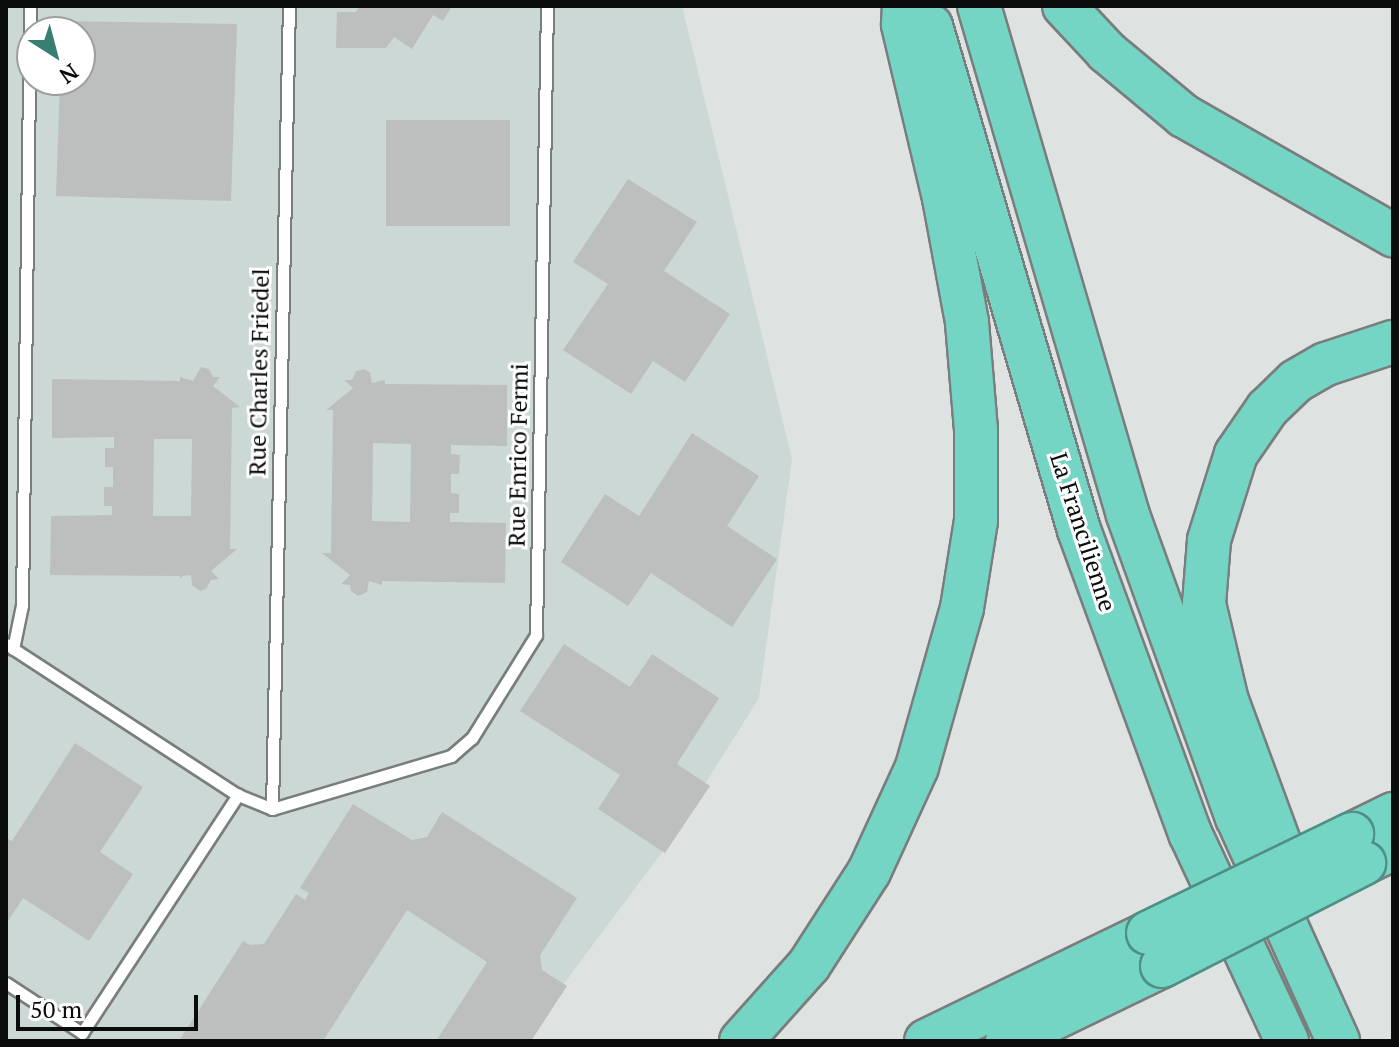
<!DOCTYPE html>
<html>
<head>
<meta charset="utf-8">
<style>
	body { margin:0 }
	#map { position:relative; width:1399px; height:1047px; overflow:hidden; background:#dee2e1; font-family:"PT Serif",serif }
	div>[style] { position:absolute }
	.built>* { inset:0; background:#ccd8d6 }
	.building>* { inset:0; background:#bcbfbe; transform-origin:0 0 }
	.roads { filter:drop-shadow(2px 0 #7a7d7d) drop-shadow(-2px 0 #7a7d7d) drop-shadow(0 2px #7a7d7d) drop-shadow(0 -2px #7a7d7d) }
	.lane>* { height:11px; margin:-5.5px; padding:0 5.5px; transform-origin:5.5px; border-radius:5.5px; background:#fff }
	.highway>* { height:42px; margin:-21px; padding:0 21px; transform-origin:21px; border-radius:21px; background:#74d5c4 }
	.bridges { filter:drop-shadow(2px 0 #4f8f84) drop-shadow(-2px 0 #4f8f84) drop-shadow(0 2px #4f8f84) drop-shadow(0 -2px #4f8f84) }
	.highway-bridge>* { height:42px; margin:-21px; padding:0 21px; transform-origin:21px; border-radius:21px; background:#74d5c4 }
	span { translate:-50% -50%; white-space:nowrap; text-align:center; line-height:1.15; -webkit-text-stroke:6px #fff; paint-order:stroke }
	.street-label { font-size:24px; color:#0b0c0c }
	.frame { position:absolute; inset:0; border:8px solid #0b0c0c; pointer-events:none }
	.north { position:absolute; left:16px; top:16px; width:80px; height:80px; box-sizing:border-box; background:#fff; border:2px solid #9d9e9e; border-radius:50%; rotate:144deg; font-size:22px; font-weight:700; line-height:32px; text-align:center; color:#0b0c0c }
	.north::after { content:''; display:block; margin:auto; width:28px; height:36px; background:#397e73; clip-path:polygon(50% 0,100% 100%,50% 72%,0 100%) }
	.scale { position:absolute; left:16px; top:995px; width:182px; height:36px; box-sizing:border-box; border:4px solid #0b0c0c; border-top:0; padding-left:10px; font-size:24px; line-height:28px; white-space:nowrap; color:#0b0c0c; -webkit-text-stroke:6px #fff; paint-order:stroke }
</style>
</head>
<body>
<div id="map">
	<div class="built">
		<div style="clip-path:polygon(evenodd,6px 6px,682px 6px,792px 459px,759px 698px,663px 851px,521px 1041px,6px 1041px,6px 6px,32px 32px,80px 32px,80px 80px,32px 80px,32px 32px)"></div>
	</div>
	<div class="building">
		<div style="clip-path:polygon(360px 6px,452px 6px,443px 21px,433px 15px,412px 49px,394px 37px,386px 48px,336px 48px,337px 12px,356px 12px)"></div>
		<div style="clip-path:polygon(62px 21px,237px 24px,231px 201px,56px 196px,60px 80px,80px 80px,80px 32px,61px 32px)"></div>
		<div style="left:386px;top:120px;width:124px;height:106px"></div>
		<div style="clip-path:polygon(628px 179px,697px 222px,664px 271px,730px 314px,685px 382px,653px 361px,631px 394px,563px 350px,608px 284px,573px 262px)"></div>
		<div style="clip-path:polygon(evenodd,201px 367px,209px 369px,213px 377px,220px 377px,213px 386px,240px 407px,232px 408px,230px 549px,237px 549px,211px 571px,219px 579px,211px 580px,206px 589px,200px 591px,192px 585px,191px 575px,182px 576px,182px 579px,179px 576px,50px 575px,51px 516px,112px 515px,112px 506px,104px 506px,104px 487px,113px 487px,113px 467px,105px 467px,105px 448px,114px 448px,114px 437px,52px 438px,52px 379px,180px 381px,180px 377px,193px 381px,201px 367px,154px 439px,192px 439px,191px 516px,153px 516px,154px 439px)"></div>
		<div style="clip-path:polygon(evenodd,365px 369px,370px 373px,372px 383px,385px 380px,385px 384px,507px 385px,507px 446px,451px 445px,451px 454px,460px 455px,459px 474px,451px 474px,451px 493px,459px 494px,459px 513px,450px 513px,450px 522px,506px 523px,505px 583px,382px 581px,382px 585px,369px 581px,367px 592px,358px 596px,351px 591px,350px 585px,341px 584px,350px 575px,322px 553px,331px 553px,333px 410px,326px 410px,353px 388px,344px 380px,352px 380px,356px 371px,365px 369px,373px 443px,411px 444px,410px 522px,372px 521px,373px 443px)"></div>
		<div style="clip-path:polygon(692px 433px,759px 476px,727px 526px,777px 559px,732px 627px,651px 573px,628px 606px,561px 562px,605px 494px,639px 516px)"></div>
		<div style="clip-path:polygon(564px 644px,630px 687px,652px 654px,719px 698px,677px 764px,710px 786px,665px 853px,598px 809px,620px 775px,520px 711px)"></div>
		<div style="clip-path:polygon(75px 743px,143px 787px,100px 852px,133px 874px,89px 941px,23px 898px,6px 924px,6px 838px,12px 841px)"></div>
		<div style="clip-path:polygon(353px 804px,412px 840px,427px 837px,442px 812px,577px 898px,540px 955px,542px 970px,567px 986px,531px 1041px,436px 1041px,487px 962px,407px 910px,323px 1041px,179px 1041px,243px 941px,250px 945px,264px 944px,296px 894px,305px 900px,309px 893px,300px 888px)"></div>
	</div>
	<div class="roads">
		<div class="lane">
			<div style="left:6px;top:644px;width:277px;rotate:33.1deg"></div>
			<div style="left:238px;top:795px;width:37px;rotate:22deg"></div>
			<div style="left:272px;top:809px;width:187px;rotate:-16.5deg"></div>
			<div style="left:451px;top:756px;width:28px;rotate:-41deg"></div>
			<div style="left:472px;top:738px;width:121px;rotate:-58.1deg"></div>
			<div style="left:536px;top:635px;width:629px;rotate:-89deg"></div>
			<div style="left:13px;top:649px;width:45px;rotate:-78.4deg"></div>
			<div style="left:22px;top:605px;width:599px;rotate:-89.23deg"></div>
			<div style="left:272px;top:809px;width:803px;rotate:-88.79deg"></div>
			<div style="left:6px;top:983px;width:91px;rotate:33.3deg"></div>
			<div style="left:82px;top:1033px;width:285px;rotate:-56.8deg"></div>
		</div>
		<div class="highway">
			<div style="left:979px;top:6px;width:530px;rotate:73.68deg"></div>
			<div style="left:1128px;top:515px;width:321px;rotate:70.2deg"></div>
			<div style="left:1237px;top:817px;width:246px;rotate:65.7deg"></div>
			<div style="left:1064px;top:6px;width:63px;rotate:46.9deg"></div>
			<div style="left:1107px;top:52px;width:100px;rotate:39.7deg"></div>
			<div style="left:1184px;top:116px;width:241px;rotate:29.7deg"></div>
			<div style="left:931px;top:26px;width:525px;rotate:73.64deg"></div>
			<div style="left:1079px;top:530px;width:323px;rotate:69.9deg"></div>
			<div style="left:1190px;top:833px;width:230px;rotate:65deg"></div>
			<div style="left:1352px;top:834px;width:46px;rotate:-26deg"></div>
			<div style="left:1364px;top:863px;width:32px;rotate:-26deg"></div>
			<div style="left:1293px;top:880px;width:191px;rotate:-110.2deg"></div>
			<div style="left:1227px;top:701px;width:100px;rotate:-103.3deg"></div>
			<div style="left:1204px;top:604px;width:64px;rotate:-85.5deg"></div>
			<div style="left:1209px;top:540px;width:90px;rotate:-72.6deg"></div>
			<div style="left:1236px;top:454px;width:55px;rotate:-55.4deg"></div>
			<div style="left:1267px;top:409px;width:40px;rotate:-44deg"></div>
			<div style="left:1296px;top:381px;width:34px;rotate:-30deg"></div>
			<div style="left:1326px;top:364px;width:71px;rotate:-18.2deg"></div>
			<div style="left:741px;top:1041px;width:102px;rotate:-48.2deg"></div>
			<div style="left:809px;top:965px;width:111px;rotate:-57.2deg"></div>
			<div style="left:869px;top:872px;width:115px;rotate:-65.4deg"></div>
			<div style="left:917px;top:767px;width:165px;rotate:-74.2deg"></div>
			<div style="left:962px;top:608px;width:88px;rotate:-80.9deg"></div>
			<div style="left:976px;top:521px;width:91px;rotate:-90deg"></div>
			<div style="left:976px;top:430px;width:108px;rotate:-94.8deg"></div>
			<div style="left:967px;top:322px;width:126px;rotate:-100.5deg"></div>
			<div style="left:944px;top:198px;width:179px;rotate:-103.3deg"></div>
			<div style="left:903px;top:24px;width:18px;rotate:-87deg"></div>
			<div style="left:926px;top:1041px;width:247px;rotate:-25.9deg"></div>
			<div style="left:1007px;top:1041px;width:172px;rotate:-25.8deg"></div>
		</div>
	</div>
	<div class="bridges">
		<div class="highway-bridge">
			<div style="left:1148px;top:933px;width:227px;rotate:-25.9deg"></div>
			<div style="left:1162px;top:966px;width:227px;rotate:-27deg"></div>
		</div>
	</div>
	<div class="street-label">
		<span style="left:259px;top:372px;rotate:-89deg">Rue Charles Friedel</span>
		<span style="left:518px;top:455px;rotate:-89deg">Rue Enrico Fermi</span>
		<span style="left:1083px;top:532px;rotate:72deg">La Francilienne</span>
	</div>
	<div class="frame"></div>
	<div class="north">N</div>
	<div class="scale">50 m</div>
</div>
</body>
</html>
